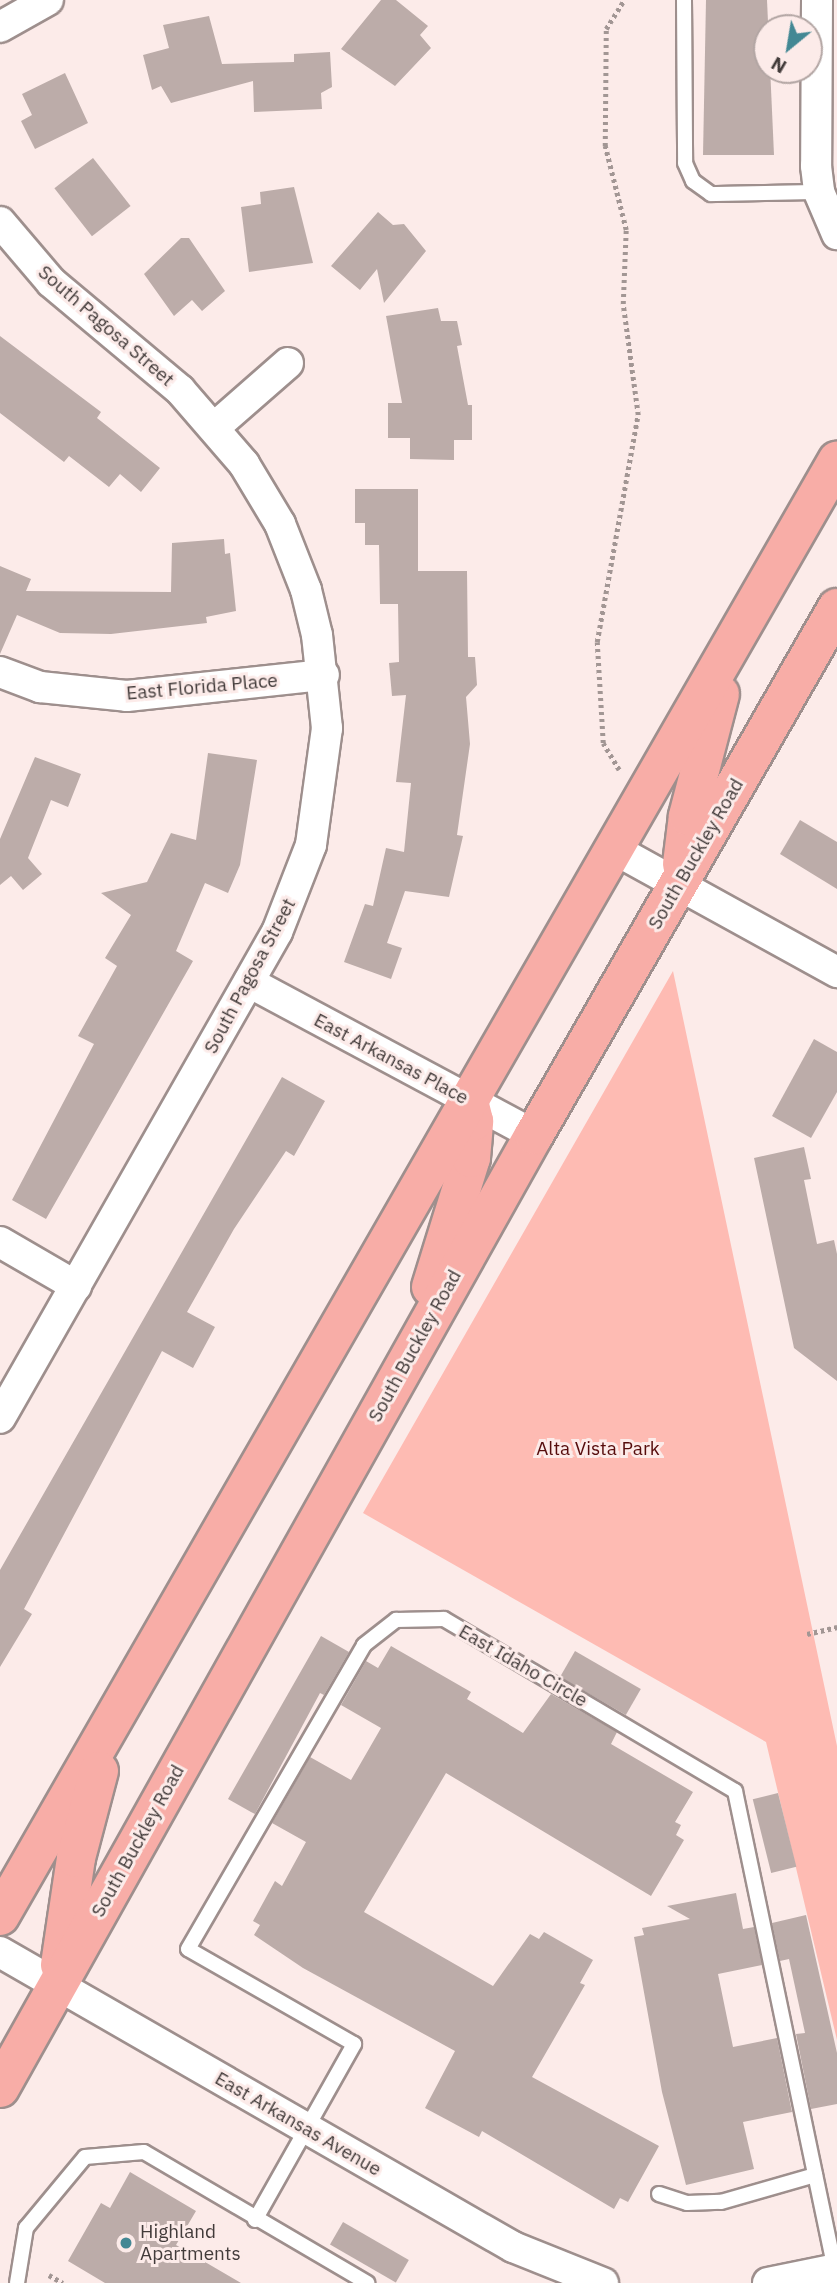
<!DOCTYPE html>
<html>
<head>
<meta charset="utf-8">
<style>
	body { margin:0 }
	#map { position:relative; width:837px; height:2283px; overflow:hidden; background:#fcebe9; font-family:"IBM Plex Sans",sans-serif }
	div>[style] { position:absolute }
	.green>* { inset:0; background:#febbb3 }
	.building>* { inset:0; background:#bcaca9; transform-origin:0 0 }
	.path>* { height:4.5px; margin-top:-2.25px; transform-origin:0; background:repeating-linear-gradient(90deg,#a29694 0 3.5px,transparent 0 7px) }
	.roads { filter:drop-shadow(2px 0 #9e8f8d) drop-shadow(-2px 0 #9e8f8d) drop-shadow(0 2px #9e8f8d) drop-shadow(0 -2px #9e8f8d) }
	.lane>* { height:14px; margin:-7px; padding:0 7px; transform-origin:7px; border-radius:7px; background:#fff }
	.street>* { height:30px; margin:-15px; padding:0 15px; transform-origin:15px; border-radius:15px; background:#fff }
	.primary>* { height:38px; margin:-19px; padding:0 19px; transform-origin:19px; border-radius:19px; background:#f8ada7 }
	.dots>* { width:19px; height:19px; translate:-50% -50%; box-sizing:border-box; border:4px solid #fcebe9; border-radius:50% }
	span { translate:-50% -50%; white-space:nowrap; text-align:center; line-height:1.15; -webkit-text-stroke:6px #fcebe9; paint-order:stroke }
	.street-label { font-size:19px; color:#423b3a }
	.park-label { font-size:19px; color:#560c0c }
	.poi-label { font-size:19px; color:#423b3a }
	.left { translate:0 -50%; text-align:left }
	.north { position:absolute; left:753px; top:14px; width:70px; height:70px; box-sizing:border-box; background:#fcebe9; border:2px solid #b2a5a3; border-radius:50%; rotate:210deg; font-size:19px; font-weight:700; line-height:28px; text-align:center; color:#423b3a }
	.north::after { content:''; display:block; margin:auto; width:24px; height:32px; background:#438894; clip-path:polygon(50% 0,100% 100%,50% 72%,0 100%) }
</style>
</head>
<body>
<div id="map">
	<div class="green">
		<div style="clip-path:polygon(673px 971px,837px 1746px,837px 2040px,766px 1742px,363px 1513px)"></div>
	</div>
	<div class="building">
		<div style="clip-path:polygon(381px 0,396px 0,428px 26px,420px 35px,431px 48px,395px 86px,341px 49px)"></div>
		<div style="clip-path:polygon(706px 0,767px 0,774px 155px,703px 155px)"></div>
		<div style="clip-path:polygon(209px 16px,222px 64px,294px 62px,294px 54px,330px 52px,332px 87px,321px 93px,322px 109px,254px 112px,253px 81px,171px 103px,161px 86px,152px 90px,143px 55px,169px 48px,163px 25px)"></div>
		<div style="clip-path:polygon(65px 73px,88px 123px,35px 149px,21px 121px,32px 115px,22px 94px)"></div>
		<div style="left:93px;top:158px;width:61px;height:49px;rotate:52deg"></div>
		<div style="clip-path:polygon(294px 187px,313px 263px,249px 272px,241px 207px,261px 204px,260px 192px)"></div>
		<div style="clip-path:polygon(378px 212px,393px 225px,404px 224px,426px 251px,384px 303px,377px 269px,360px 290px,331px 266px)"></div>
		<div style="clip-path:polygon(181px 238px,189px 238px,225px 291px,202px 311px,192px 300px,174px 316px,144px 274px)"></div>
		<div style="clip-path:polygon(438px 308px,441px 321px,457px 321px,462px 345px,457px 346px,468px 405px,472px 405px,472px 440px,454px 440px,454px 460px,410px 459px,410px 438px,388px 438px,388px 403px,402px 403px,386px 316px)"></div>
		<div style="clip-path:polygon(0 336px,101px 412px,97px 418px,160px 468px,141px 492px,120px 474px,109px 487px,69px 456px,64px 462px,0 413px)"></div>
		<div style="clip-path:polygon(355px 489px,418px 489px,418px 571px,467px 571px,468px 657px,475px 657px,477px 685px,466px 697px,470px 744px,457px 835px,463px 836px,449px 897px,405px 891px,387px 943px,402px 948px,391px 979px,344px 962px,365px 904px,373px 906px,386px 848px,404px 852px,411px 783px,396px 782px,406px 695px,392px 696px,389px 663px,399px 662px,398px 604px,380px 604px,379px 545px,365px 545px,365px 523px,355px 523px)"></div>
		<div style="clip-path:polygon(224px 539px,225px 554px,230px 553px,236px 611px,206px 617px,207px 623px,111px 634px,60px 633px,17px 615px,0 654px,0 566px,31px 579px,26px 591px,171px 592px,172px 543px)"></div>
		<div style="clip-path:polygon(208px 753px,257px 760px,240px 865px,228px 893px,205px 883px,176px 951px,193px 961px,46px 1219px,12px 1200px,94px 1044px,78px 1036px,117px 966px,105px 958px,131px 915px,101px 893px,147px 882px,171px 833px,196px 840px)"></div>
		<div style="clip-path:polygon(35px 757px,81px 774px,68px 807px,51px 800px,28px 858px,42px 874px,23px 890px,11px 876px,0 885px,0 839px)"></div>
		<div style="clip-path:polygon(800px 820px,837px 842px,837px 889px,780px 854px)"></div>
		<div style="clip-path:polygon(814px 1039px,837px 1052px,837px 1092px,811px 1138px,772px 1116px)"></div>
		<div style="clip-path:polygon(282px 1077px,325px 1101px,294px 1156px,286px 1151px,234px 1229px,187px 1312px,215px 1327px,193px 1368px,162px 1351px,24px 1609px,32px 1614px,0 1667px,0 1570px)"></div>
		<div style="clip-path:polygon(804px 1147px,811px 1179px,804px 1180px,817px 1244px,834px 1240px,837px 1254px,837px 1381px,794px 1348px,754px 1158px)"></div>
		<div style="clip-path:polygon(321px 1636px,349px 1652px,324px 1695px,320px 1693px,255px 1814px,251px 1812px,228px 1799px)"></div>
		<div style="clip-path:polygon(391px 1646px,471px 1692px,467px 1699px,523px 1733px,551px 1694px,617px 1732px,611px 1744px,693px 1792px,675px 1822px,681px 1825px,676px 1835px,684px 1840px,651px 1896px,446px 1773px,364px 1912px,493px 1986px,530px 1934px,539px 1939px,544px 1932px,593px 1960px,580px 1983px,585px 1985px,532px 2077px,659px 2146px,628px 2202px,620px 2198px,614px 2209px,482px 2131px,479px 2137px,425px 2108px,455px 2051px,303px 1968px,254px 1935px,260px 1925px,253px 1921px,275px 1881px,282px 1886px,306px 1842px,272px 1823px,310px 1757px,351px 1780px,381px 1728px,341px 1705px,366px 1661px,378px 1668px)"></div>
		<div style="left:575px;top:1651px;width:76px;height:30px;rotate:30deg"></div>
		<div style="left:778px;top:1793px;width:76px;height:26px;rotate:76deg"></div>
		<div style="clip-path:polygon(736px 1893px,743px 1929px,754px 1927px,762px 1965px,718px 1974px,733px 2047px,777px 2038px,792px 2112px,743px 2122px,754px 2169px,686px 2185px,662px 2092px,634px 1937px,644px 1935px,642px 1928px,690px 1919px,667px 1906px)"></div>
		<div style="clip-path:polygon(806px 1915px,837px 2053px,837px 2104px,811px 2109px,796px 2034px,805px 2033px,789px 1959px,780px 1961px,772px 1923px)"></div>
		<div style="clip-path:polygon(130px 2172px,196px 2211px,176px 2245px,241px 2283px,105px 2283px,68px 2261px,101px 2203px,110px 2208px)"></div>
		<div style="left:343px;top:2222px;width:76px;height:26px;rotate:30deg"></div>
	</div>
	<div class="path">
		<div style="left:619px;top:770px;width:31px;rotate:-121deg"></div>
		<div style="left:603px;top:743px;width:101px;rotate:-93.4deg"></div>
		<div style="left:597px;top:642px;width:231px;rotate:-79.8deg"></div>
		<div style="left:638px;top:415px;width:112px;rotate:-97.7deg"></div>
		<div style="left:623px;top:304px;width:74px;rotate:-87.7deg"></div>
		<div style="left:626px;top:230px;width:87px;rotate:-104deg"></div>
		<div style="left:605px;top:146px;width:117px;rotate:-89.5deg"></div>
		<div style="left:606px;top:29px;width:34px;rotate:-58deg"></div>
		<div style="left:807px;top:1634px;width:31px;rotate:-13deg"></div>
		<div style="left:49px;top:2275px;width:16px;rotate:30deg"></div>
	</div>
	<div class="roads">
		<div class="lane">
			<div style="left:684px;top:0;width:163px;rotate:89.6deg"></div>
			<div style="left:685px;top:163px;width:20px;rotate:66deg"></div>
			<div style="left:693px;top:181px;width:22px;rotate:36deg"></div>
			<div style="left:711px;top:194px;width:108px;rotate:-1.1deg"></div>
			<div style="left:659px;top:2194px;width:29px;rotate:18deg"></div>
			<div style="left:687px;top:2203px;width:34px;rotate:-2deg"></div>
			<div style="left:721px;top:2202px;width:98px;rotate:-16deg"></div>
			<div style="left:255px;top:2220px;width:202px;rotate:-60.6deg"></div>
			<div style="left:354px;top:2044px;width:191px;rotate:-150.2deg"></div>
			<div style="left:188px;top:1949px;width:351px;rotate:-59.9deg"></div>
			<div style="left:364px;top:1645px;width:41px;rotate:-38deg"></div>
			<div style="left:396px;top:1620px;width:48px;rotate:-1.2deg"></div>
			<div style="left:444px;top:1619px;width:338px;rotate:30.6deg"></div>
			<div style="left:735px;top:1791px;width:493px;rotate:78.2deg"></div>
			<div style="left:17px;top:2283px;width:56px;rotate:-80.7deg"></div>
			<div style="left:26px;top:2228px;width:92px;rotate:-50.3deg"></div>
			<div style="left:85px;top:2157px;width:59px;rotate:-4.8deg"></div>
			<div style="left:144px;top:2152px;width:259px;rotate:30.4deg"></div>
		</div>
		<div class="street">
			<div style="left:817px;top:0;width:166px;rotate:90.3deg"></div>
			<div style="left:816px;top:166px;width:26px;rotate:83deg"></div>
			<div style="left:819px;top:192px;width:46px;rotate:66.8deg"></div>
			<div style="left:0;top:27px;width:55px;rotate:-29.4deg"></div>
			<div style="left:0;top:222px;width:79px;rotate:49.6deg"></div>
			<div style="left:51px;top:282px;width:168px;rotate:39.9deg"></div>
			<div style="left:180px;top:390px;width:98px;rotate:49.1deg"></div>
			<div style="left:244px;top:464px;width:70px;rotate:59deg"></div>
			<div style="left:280px;top:524px;width:71px;rotate:68.5deg"></div>
			<div style="left:306px;top:590px;width:46px;rotate:76.3deg"></div>
			<div style="left:317px;top:635px;width:94px;rotate:83.9deg"></div>
			<div style="left:327px;top:728px;width:118px;rotate:97.8deg"></div>
			<div style="left:311px;top:845px;width:93px;rotate:111.3deg"></div>
			<div style="left:277px;top:932px;width:559px;rotate:119.68deg"></div>
			<div style="left:215px;top:427px;width:97px;rotate:-41.2deg"></div>
			<div style="left:0;top:672px;width:43px;rotate:20.6deg"></div>
			<div style="left:40px;top:687px;width:87px;rotate:5.9deg"></div>
			<div style="left:127px;top:696px;width:198px;rotate:-6.1deg"></div>
			<div style="left:614px;top:849px;width:255px;rotate:28.9deg"></div>
			<div style="left:249px;top:982px;width:323px;rotate:28.2deg"></div>
			<div style="left:0;top:1242px;width:88px;rotate:30.1deg"></div>
			<div style="left:0;top:1952px;width:592px;rotate:29.9deg"></div>
			<div style="left:513px;top:2247px;width:97px;rotate:21.8deg"></div>
			<div style="left:768px;top:2283px;width:70px;rotate:-11.5deg"></div>
		</div>
		<div class="primary">
			<div style="left:682px;top:864px;width:48px;rotate:-82.9deg"></div>
			<div style="left:688px;top:816px;width:126px;rotate:-75.3deg"></div>
			<div style="left:431px;top:1287px;width:135px;rotate:-72.8deg"></div>
			<div style="left:471px;top:1158px;width:37px;rotate:-85deg"></div>
			<div style="left:474px;top:1121px;width:21px;rotate:-104deg"></div>
			<div style="left:0;top:1916px;width:1679px;rotate:-60.09deg"></div>
			<div style="left:60px;top:1965px;width:108px;rotate:-81.5deg"></div>
			<div style="left:76px;top:1858px;width:90px;rotate:-75.2deg"></div>
			<div style="left:0;top:2088px;width:1092px;rotate:-60.74deg"></div>
			<div style="left:534px;top:1135px;width:608px;rotate:-60.1deg"></div>
		</div>
	</div>
	<div class="dots">
		<div style="left:126px;top:2243px;background:#438894"></div>
	</div>
	<div class="street-label">
		<span style="left:106px;top:326px;rotate:41deg">South Pagosa Street</span>
		<span style="left:202px;top:687px;rotate:-5deg">East Florida Place</span>
		<span style="left:696px;top:854px;rotate:-60deg">South Buckley Road</span>
		<span style="left:250px;top:976px;rotate:-62deg">South Pagosa Street</span>
		<span style="left:391px;top:1059px;rotate:28deg">East Arkansas Place</span>
		<span style="left:415px;top:1346px;rotate:-61deg">South Buckley Road</span>
		<span style="left:523px;top:1666px;rotate:30deg">East Idaho Circle</span>
		<span style="left:138px;top:1841px;rotate:-61deg">South Buckley Road</span>
		<span style="left:298px;top:2124px;rotate:30deg">East Arkansas Avenue</span>
	</div>
	<div class="park-label">
		<span style="left:598px;top:1449px">Alta Vista Park</span>
	</div>
	<div class="poi-label">
		<span class="left" style="left:140px;top:2243px">Highland<br>Apartments</span>
	</div>
	<div class="north">N</div>
</div>
</body>
</html>
